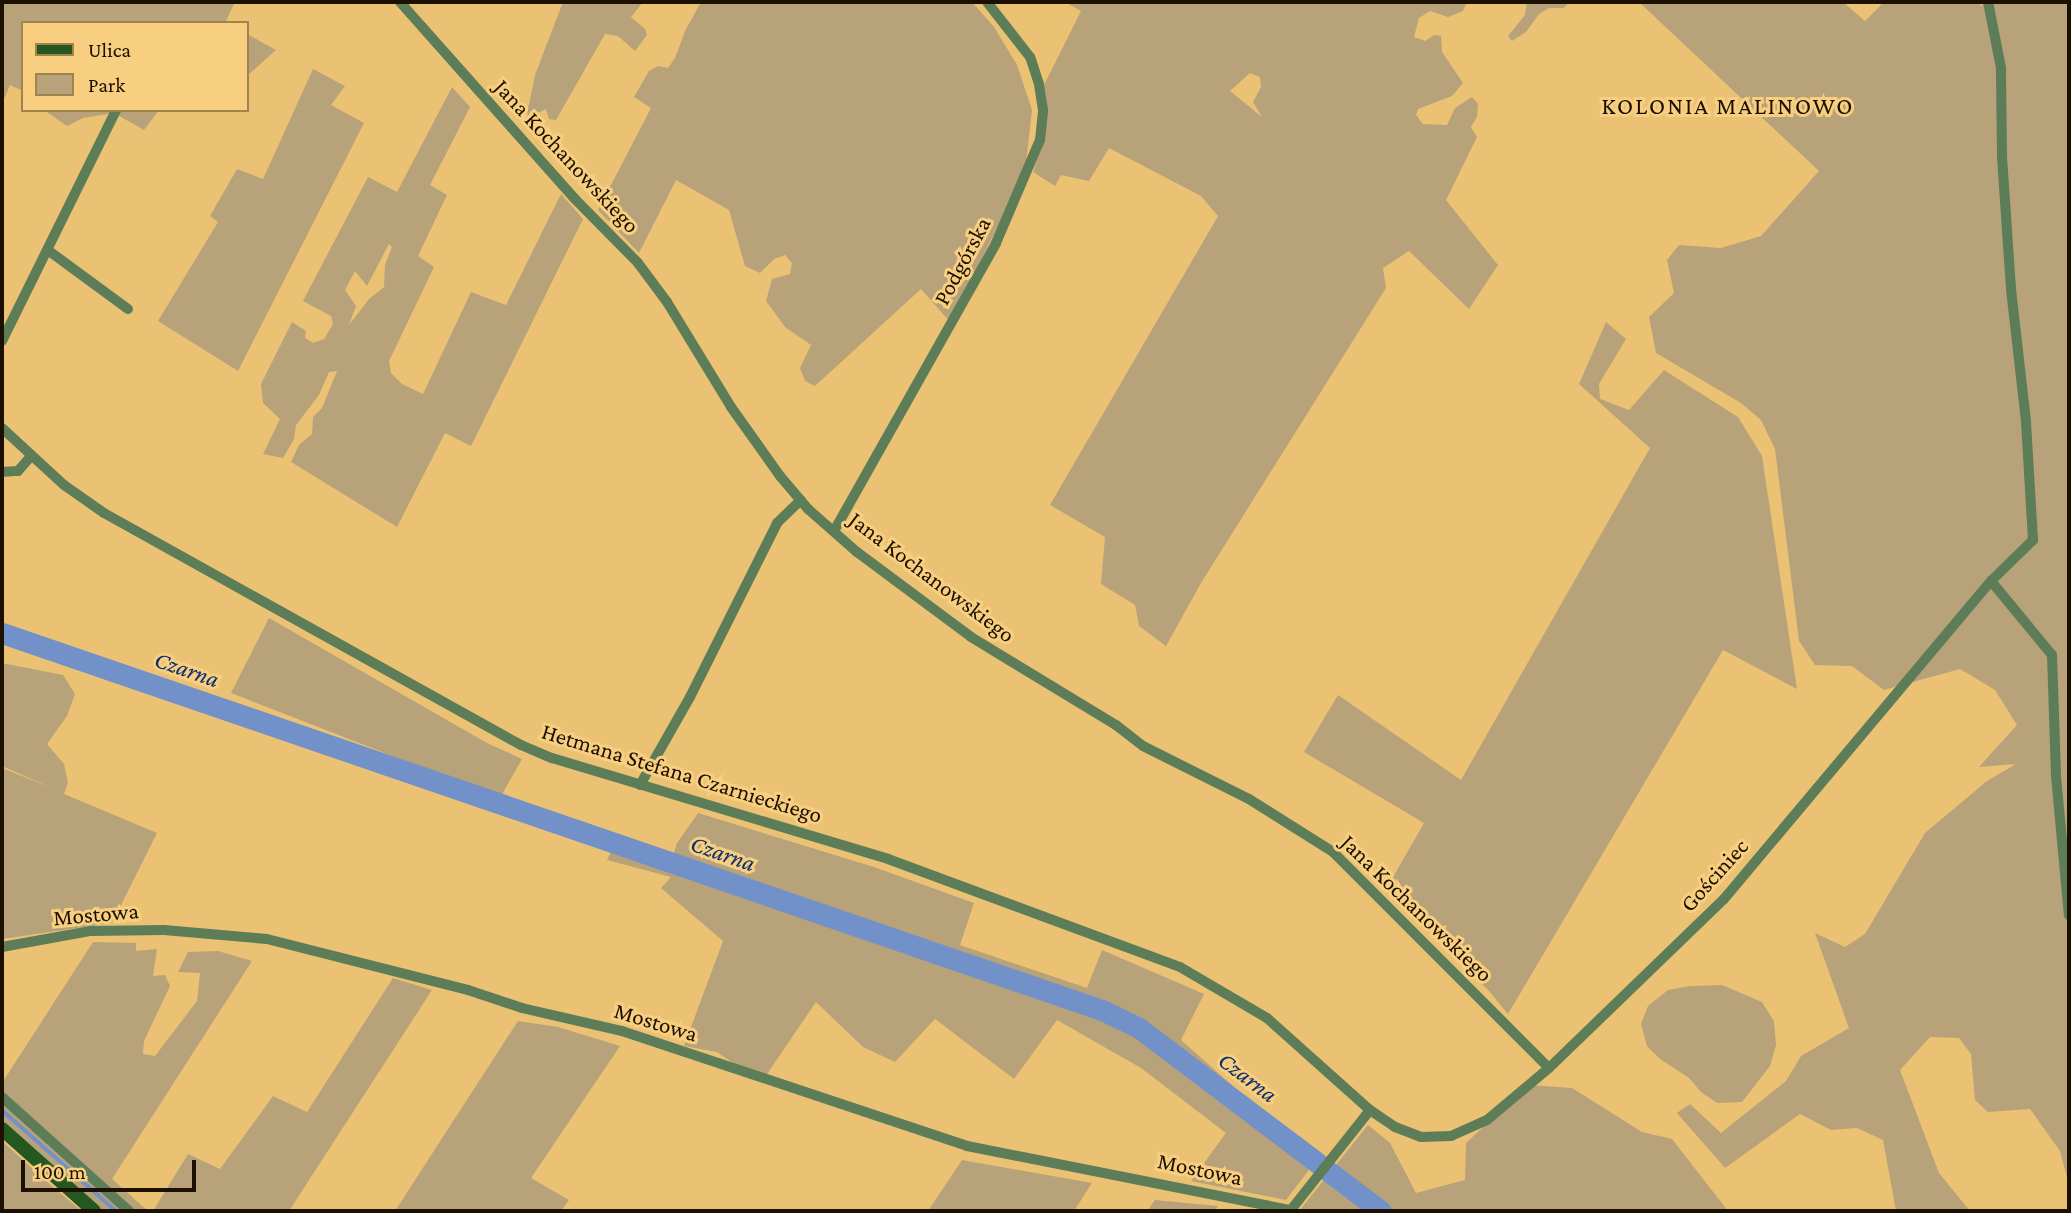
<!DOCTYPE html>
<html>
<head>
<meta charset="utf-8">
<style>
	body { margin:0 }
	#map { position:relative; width:2071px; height:1213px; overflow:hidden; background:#ebc274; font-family:"Crimson Pro",serif }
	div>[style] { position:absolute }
	.green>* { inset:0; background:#b8a279 }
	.stream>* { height:3.5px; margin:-1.75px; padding:0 1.75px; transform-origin:1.75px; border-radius:1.75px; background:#7291c8 }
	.river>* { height:21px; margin:-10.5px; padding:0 10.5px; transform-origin:10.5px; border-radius:10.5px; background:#7291c8 }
	.street>* { height:10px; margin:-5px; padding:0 5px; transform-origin:5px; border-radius:5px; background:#5c7d58 }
	.secondary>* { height:14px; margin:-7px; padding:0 7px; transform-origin:7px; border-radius:7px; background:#255821 }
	span { translate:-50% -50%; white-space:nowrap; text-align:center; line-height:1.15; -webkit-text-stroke:6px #f8cf81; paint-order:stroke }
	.street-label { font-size:23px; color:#1c1000 }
	.neighbourhood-label { font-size:24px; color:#1c1000; letter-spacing:2px }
	.water-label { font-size:24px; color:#0c2d6e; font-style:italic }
	.frame { position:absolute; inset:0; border:4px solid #1c1000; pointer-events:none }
	.legend { position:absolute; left:21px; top:21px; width:228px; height:91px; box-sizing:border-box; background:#f8cf81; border:2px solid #a0834d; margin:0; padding:9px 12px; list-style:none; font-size:21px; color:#1c1000 }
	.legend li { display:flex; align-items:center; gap:14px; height:35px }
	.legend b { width:35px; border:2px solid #a0834d }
	.scale { position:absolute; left:21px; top:1160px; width:175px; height:32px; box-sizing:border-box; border:4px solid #1c1000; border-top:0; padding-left:9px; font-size:21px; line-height:24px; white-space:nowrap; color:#1c1000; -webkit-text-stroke:5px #f8cf81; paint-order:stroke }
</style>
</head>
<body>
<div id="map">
	<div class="green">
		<div style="clip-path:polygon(2px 2px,235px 2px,225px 23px,23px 23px,23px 91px,10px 85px,2px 104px)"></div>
		<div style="clip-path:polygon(563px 2px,643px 2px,631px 17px,645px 29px,647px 35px,635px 51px,618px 36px,605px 34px,556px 120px,549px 119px,546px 109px,531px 116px,527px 114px,535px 75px)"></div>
		<div style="clip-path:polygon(701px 2px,972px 2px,994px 27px,1017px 65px,1032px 110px,1025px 172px,950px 322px,921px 289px,815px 386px,805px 381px,800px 368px,811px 345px,785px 327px,766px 301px,772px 279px,790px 274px,792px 263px,785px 255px,774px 259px,760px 273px,745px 266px,729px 210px,676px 180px,639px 253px,598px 210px,651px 108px,634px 97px,649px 71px,658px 66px,668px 68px,675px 58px,685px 31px)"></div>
		<div style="clip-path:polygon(evenodd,1065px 2px,1467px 2px,1463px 11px,1448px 17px,1430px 11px,1419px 18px,1414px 37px,1425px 41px,1434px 35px,1441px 36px,1442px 52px,1463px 83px,1452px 96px,1418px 109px,1416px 115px,1423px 124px,1447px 125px,1455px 108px,1472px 97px,1478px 104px,1477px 117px,1471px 127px,1477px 137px,1446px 200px,1498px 265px,1469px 309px,1409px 251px,1383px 268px,1386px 288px,1201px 583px,1166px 646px,1139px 626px,1135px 605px,1101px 584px,1105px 537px,1050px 505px,1218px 216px,1201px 196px,1109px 148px,1089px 181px,1061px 175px,1055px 186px,1033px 172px,1045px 137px,1039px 95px,1081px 11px,1065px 2px,1250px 73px,1260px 77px,1261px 87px,1253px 102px,1262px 117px,1230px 91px,1250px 73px)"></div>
		<div style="clip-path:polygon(1527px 2px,1569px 2px,1564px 8px,1549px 8px,1539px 14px,1526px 32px,1512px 41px,1508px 36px,1525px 15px)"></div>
		<div style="clip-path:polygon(1639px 2px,1843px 2px,1865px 21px,1884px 2px,1980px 2px,1981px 6px,1986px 2px,2069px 2px,2069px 1185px,2060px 1151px,2030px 1109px,1988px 1112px,1975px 1100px,1971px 1054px,1959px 1038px,1930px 1037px,1900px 1070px,1939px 1173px,1970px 1211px,1896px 1211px,1883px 1140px,1857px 1128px,1831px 1130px,1800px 1114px,1725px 1168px,1677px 1113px,1690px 1104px,1721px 1133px,1786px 1081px,1801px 1056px,1849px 1028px,1815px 933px,1845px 947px,1865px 934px,1925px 833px,1987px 781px,2016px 764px,1979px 767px,2017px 725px,1995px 690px,1960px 669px,1884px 690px,1852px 666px,1815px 665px,1799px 641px,1775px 449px,1761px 420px,1741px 403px,1656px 353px,1649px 317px,1674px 293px,1667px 260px,1679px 245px,1721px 248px,1761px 236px,1819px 171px)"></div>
		<div style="clip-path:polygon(247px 34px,276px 50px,247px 76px)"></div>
		<div style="clip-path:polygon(313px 69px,345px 86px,331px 105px,364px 123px,238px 371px,158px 321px,218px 222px,210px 216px,237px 169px,263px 179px)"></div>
		<div style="clip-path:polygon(evenodd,452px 87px,470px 107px,430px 185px,447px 195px,418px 256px,434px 267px,389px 361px,391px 373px,402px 384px,423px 394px,471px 292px,506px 305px,561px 194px,583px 219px,471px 446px,445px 433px,397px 527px,291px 462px,299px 445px,312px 434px,313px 417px,322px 408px,337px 371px,329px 372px,319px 395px,296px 425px,294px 439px,283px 458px,263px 454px,280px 419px,263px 403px,261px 384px,292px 322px,306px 331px,305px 338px,313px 343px,324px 339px,333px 324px,331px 316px,303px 301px,368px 177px,397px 192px,452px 87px,389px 244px,392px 247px,385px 265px,384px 287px,369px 299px,349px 325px,356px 306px,345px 290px,355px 271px,367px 286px,389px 244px)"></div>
		<div style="clip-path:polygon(44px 110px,159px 110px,144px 130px,114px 113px,83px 118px,67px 126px)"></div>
		<div style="clip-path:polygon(1606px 322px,1626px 339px,1599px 384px,1600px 399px,1629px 410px,1664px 370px,1738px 417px,1762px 456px,1797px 689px,1723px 650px,1508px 1014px,1489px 991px,1388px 886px,1424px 823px,1304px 752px,1338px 695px,1461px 780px,1650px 448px,1579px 384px)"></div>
		<div style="clip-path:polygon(269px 618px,487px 743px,522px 759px,500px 798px,231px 693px)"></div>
		<div style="clip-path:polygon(2px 663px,63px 675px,75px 694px,67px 716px,47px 744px,64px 764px,68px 783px,64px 794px,157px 833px,112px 923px,2px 939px,2px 768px,52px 788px,2px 766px)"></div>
		<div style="clip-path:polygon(698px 813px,874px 867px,974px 903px,960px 945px,1087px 988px,1102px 950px,1204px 994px,1181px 1040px,1243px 1095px,1322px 1153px,1286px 1200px,1191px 1181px,1226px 1133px,1141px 1068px,1057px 1020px,1014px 1079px,935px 1019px,895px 1062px,863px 1047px,816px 1002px,765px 1077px,740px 1068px,717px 1052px,684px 1046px,723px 941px,661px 888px,671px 877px,607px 860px,615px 844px,953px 963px,956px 956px,672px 859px,677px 843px)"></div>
		<div style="clip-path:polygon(93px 942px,136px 943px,136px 951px,157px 949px,153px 976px,165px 975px,170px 986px,144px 1041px,143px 1054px,155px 1056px,197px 1001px,200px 973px,178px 972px,188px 952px,218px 951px,252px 961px,112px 1179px,148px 1211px,103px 1211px,2px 1122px,2px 1083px)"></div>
		<div style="clip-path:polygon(393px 978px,432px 990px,289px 1211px,153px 1211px,188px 1154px,220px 1169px,273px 1096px,307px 1112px)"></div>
		<div style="clip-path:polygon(1722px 985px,1762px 1002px,1774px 1021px,1776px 1045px,1770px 1066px,1742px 1102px,1717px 1103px,1701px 1092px,1689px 1078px,1660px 1059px,1647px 1046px,1641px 1024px,1648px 1006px,1668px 990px,1690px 986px)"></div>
		<div style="clip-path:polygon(518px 1021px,558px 1027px,620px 1046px,531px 1178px,569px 1200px,561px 1211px,395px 1211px)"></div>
		<div style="clip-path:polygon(1529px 1085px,1572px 1088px,1642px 1132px,1672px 1139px,1728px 1211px,1299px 1211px,1368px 1125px,1390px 1143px,1416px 1193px,1465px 1180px,1466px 1143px)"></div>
		<div style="clip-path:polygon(2px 1141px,54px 1188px,82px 1211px,2px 1211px)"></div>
		<div style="clip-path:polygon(962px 1160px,1092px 1183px,1074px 1211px,928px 1211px)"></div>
		<div style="clip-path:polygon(1155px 1200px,1218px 1206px,1215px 1211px,1147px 1211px)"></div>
	</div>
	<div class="stream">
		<div style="left:2px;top:1110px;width:152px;rotate:41.5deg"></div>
	</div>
	<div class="river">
		<div style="left:2px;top:633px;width:1163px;rotate:18.92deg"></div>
		<div style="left:1102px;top:1010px;width:41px;rotate:25.9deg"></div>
		<div style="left:1139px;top:1028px;width:303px;rotate:37.1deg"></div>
	</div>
	<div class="street">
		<div style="left:400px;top:2px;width:262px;rotate:48.4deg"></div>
		<div style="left:574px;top:198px;width:91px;rotate:45.4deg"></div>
		<div style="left:638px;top:263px;width:49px;rotate:53.4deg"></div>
		<div style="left:667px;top:302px;width:123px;rotate:58.6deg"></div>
		<div style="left:731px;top:407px;width:85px;rotate:54.6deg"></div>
		<div style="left:780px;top:476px;width:43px;rotate:49.7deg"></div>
		<div style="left:808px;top:509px;width:65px;rotate:41.3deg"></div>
		<div style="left:857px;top:552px;width:142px;rotate:36.7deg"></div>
		<div style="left:971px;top:637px;width:170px;rotate:31.3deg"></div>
		<div style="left:1116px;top:725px;width:34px;rotate:38deg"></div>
		<div style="left:1143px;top:746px;width:119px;rotate:26.6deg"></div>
		<div style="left:1249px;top:799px;width:99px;rotate:32.2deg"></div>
		<div style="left:1333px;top:852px;width:305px;rotate:45deg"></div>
		<div style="left:49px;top:251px;width:98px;rotate:36.3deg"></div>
		<div style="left:2px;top:341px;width:258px;rotate:-63.7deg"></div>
		<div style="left:2px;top:428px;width:84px;rotate:42.6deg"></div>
		<div style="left:64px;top:485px;width:49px;rotate:35deg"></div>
		<div style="left:104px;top:513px;width:477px;rotate:29.1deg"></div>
		<div style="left:521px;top:745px;width:34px;rotate:23deg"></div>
		<div style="left:552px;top:758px;width:351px;rotate:16.7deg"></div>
		<div style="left:888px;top:859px;width:311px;rotate:20.3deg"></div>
		<div style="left:1180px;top:967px;width:101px;rotate:30.4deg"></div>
		<div style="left:1267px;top:1018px;width:138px;rotate:41.8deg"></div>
		<div style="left:1370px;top:1110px;width:30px;rotate:34deg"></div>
		<div style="left:1395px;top:1127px;width:28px;rotate:21deg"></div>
		<div style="left:1421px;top:1137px;width:30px;rotate:-2deg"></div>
		<div style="left:1451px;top:1136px;width:39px;rotate:-24deg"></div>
		<div style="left:1487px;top:1120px;width:81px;rotate:-40deg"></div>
		<div style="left:1549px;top:1068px;width:243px;rotate:-44deg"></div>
		<div style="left:1724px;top:899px;width:415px;rotate:-50deg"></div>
		<div style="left:1991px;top:581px;width:59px;rotate:-44.3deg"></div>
		<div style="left:2033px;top:540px;width:119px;rotate:-93.4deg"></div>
		<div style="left:2026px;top:421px;width:133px;rotate:-96.5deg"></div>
		<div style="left:2011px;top:289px;width:133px;rotate:-93.9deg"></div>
		<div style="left:2002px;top:156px;width:88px;rotate:-90.7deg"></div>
		<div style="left:2001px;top:68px;width:67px;rotate:-101.1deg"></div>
		<div style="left:2px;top:472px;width:16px;rotate:-4deg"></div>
		<div style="left:18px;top:471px;width:20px;rotate:-49deg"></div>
		<div style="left:834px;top:531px;width:330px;rotate:-60.6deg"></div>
		<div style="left:996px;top:243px;width:112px;rotate:-66.9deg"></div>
		<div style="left:1040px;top:140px;width:30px;rotate:-84deg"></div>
		<div style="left:1043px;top:110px;width:26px;rotate:-99deg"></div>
		<div style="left:1039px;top:84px;width:28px;rotate:-108deg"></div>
		<div style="left:1030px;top:57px;width:70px;rotate:-128deg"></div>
		<div style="left:1991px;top:581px;width:96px;rotate:50.5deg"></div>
		<div style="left:2052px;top:655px;width:121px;rotate:88.1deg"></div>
		<div style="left:2056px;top:776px;width:140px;rotate:84.7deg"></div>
		<div style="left:640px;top:785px;width:101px;rotate:-60.4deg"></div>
		<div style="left:690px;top:697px;width:195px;rotate:-63.4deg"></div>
		<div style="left:777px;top:523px;width:33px;rotate:-44deg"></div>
		<div style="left:2px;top:947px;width:89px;rotate:-10.3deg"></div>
		<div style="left:90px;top:931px;width:74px;rotate:-0.8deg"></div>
		<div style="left:164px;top:930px;width:103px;rotate:5deg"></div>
		<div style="left:267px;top:939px;width:207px;rotate:14.2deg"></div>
		<div style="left:468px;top:990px;width:57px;rotate:18.4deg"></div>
		<div style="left:522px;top:1008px;width:103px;rotate:13deg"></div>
		<div style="left:622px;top:1031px;width:364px;rotate:18.4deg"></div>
		<div style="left:967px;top:1146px;width:330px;rotate:11.2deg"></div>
		<div style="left:2px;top:1097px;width:171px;rotate:41.9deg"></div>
		<div style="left:1290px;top:1211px;width:129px;rotate:-51.6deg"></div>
	</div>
	<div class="secondary">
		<div style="left:2px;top:1129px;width:123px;rotate:41.7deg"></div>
	</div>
	<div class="street-label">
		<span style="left:567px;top:156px;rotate:47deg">Jana Kochanowskiego</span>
		<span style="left:962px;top:261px;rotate:-62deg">Podgórska</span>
		<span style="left:932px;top:577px;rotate:37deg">Jana Kochanowskiego</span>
		<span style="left:682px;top:773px;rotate:17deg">Hetmana Stefana Czarnieckiego</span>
		<span style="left:1714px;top:875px;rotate:-48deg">Gościniec</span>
		<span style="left:1417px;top:908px;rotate:44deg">Jana Kochanowskiego</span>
		<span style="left:96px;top:914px;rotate:-5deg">Mostowa</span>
		<span style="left:656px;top:1022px;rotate:17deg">Mostowa</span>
		<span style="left:1200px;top:1169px;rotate:12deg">Mostowa</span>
	</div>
	<div class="neighbourhood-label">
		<span style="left:1728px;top:106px">KOLONIA MALINOWO</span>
	</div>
	<div class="water-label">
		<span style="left:187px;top:669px;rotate:19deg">Czarna</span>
		<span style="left:723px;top:853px;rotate:19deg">Czarna</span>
		<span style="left:1248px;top:1077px;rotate:37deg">Czarna</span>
	</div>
	<div class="frame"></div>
	<ul class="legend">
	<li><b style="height:9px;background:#255821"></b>Ulica</li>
	<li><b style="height:19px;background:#b8a279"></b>Park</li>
	</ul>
	<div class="scale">100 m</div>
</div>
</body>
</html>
